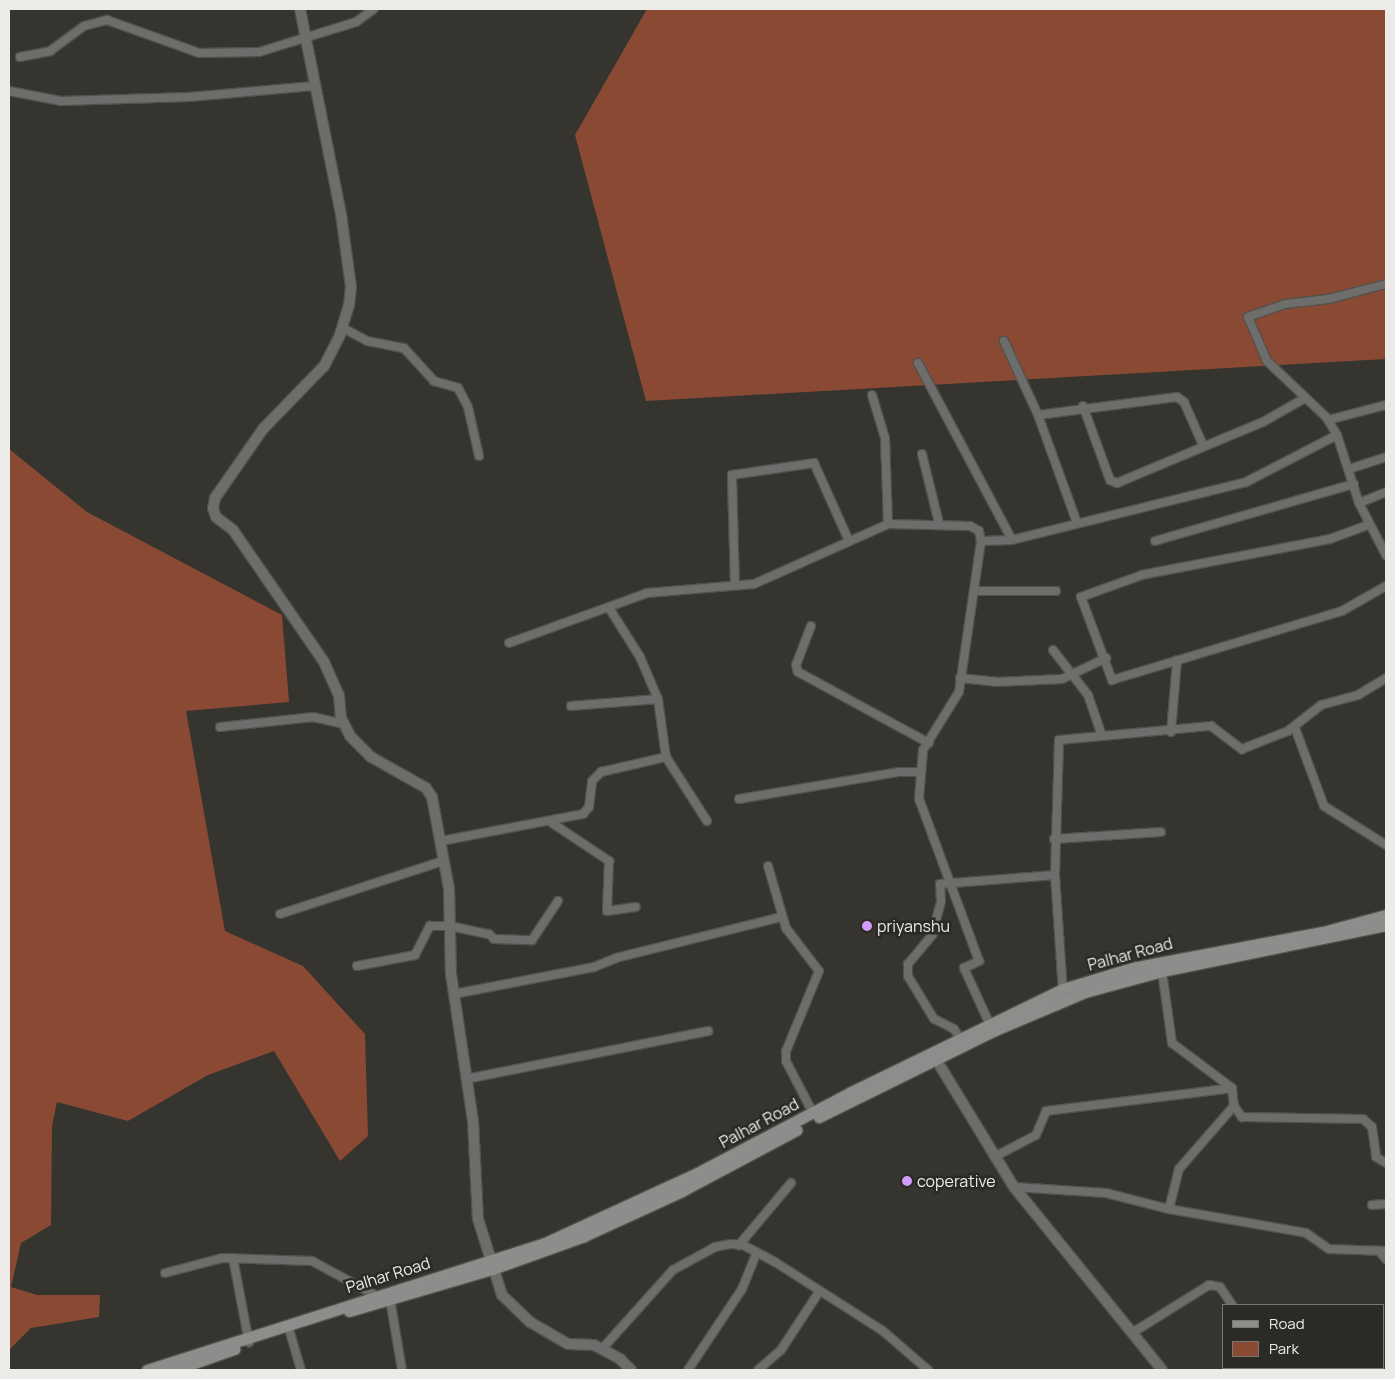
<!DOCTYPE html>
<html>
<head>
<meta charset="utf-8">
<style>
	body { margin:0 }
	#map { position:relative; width:1395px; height:1379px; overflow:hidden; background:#35342f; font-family:Manrope,sans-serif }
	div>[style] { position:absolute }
	.green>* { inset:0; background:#8a4932 }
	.roads { filter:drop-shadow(1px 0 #52514d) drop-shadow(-1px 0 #52514d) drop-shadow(0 1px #52514d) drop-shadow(0 -1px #52514d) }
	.minor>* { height:8px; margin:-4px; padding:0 4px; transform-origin:4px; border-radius:4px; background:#6d6e6c }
	.tertiary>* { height:10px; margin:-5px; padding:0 5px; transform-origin:5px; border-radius:5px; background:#6d6e6c }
	.secondary>* { height:11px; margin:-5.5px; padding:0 5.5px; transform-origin:5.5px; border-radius:5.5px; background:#8c8e8b }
	.dots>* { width:14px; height:14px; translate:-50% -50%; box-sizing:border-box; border:2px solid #2b2a25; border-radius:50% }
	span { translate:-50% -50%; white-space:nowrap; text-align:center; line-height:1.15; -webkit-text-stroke:5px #2b2a25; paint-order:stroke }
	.poi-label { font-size:16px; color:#ecebe8 }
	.left { translate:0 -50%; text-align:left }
	.street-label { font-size:16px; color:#ecebe8 }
	.frame { position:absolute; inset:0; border:10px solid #ecebe8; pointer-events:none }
	.legend { position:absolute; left:1222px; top:1304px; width:162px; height:65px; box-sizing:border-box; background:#2b2a25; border:1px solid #787773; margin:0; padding:6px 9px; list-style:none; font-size:15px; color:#ecebe8 }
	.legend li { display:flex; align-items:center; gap:10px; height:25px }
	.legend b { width:25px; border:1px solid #787773 }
</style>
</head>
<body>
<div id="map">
	<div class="green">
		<div style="clip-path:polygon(647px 9px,1386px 9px,1386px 359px,646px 401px,575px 135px)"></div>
		<div style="clip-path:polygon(9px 449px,87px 512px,282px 615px,289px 702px,186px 711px,225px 931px,303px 966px,365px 1034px,368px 1136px,340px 1161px,274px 1051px,208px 1075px,128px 1121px,57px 1102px,52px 1126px,51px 1225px,21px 1243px,11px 1287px,37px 1295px,100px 1295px,99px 1317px,31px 1328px,9px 1350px)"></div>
	</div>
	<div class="roads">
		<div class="minor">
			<div style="left:20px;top:57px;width:31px;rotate:-11deg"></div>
			<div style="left:50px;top:51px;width:42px;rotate:-36.3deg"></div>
			<div style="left:84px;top:26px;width:24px;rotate:-15deg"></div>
			<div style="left:107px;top:20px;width:98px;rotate:19.7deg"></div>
			<div style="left:199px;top:53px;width:60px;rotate:-1deg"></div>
			<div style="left:259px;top:52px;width:102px;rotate:-17.2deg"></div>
			<div style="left:356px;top:22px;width:22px;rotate:-36deg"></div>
			<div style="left:9px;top:91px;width:53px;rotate:10.9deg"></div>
			<div style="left:61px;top:101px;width:128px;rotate:-1.8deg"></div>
			<div style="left:189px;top:97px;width:125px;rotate:-5deg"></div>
			<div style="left:1386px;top:284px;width:60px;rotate:165.5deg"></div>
			<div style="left:1328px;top:299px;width:43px;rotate:173.4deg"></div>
			<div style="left:1285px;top:304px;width:39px;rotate:161deg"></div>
			<div style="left:1248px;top:317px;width:48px;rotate:66.6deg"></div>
			<div style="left:1267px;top:361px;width:83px;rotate:43.5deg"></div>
			<div style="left:1327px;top:418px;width:20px;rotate:60deg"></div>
			<div style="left:1337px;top:435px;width:71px;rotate:72.1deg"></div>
			<div style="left:1359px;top:503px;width:59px;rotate:62.6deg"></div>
			<div style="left:343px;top:328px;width:27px;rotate:28deg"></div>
			<div style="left:367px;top:341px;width:38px;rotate:11deg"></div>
			<div style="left:404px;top:348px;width:45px;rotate:47.7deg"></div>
			<div style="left:434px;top:381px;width:25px;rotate:16deg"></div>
			<div style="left:458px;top:388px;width:21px;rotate:62deg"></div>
			<div style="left:468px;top:407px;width:50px;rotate:77.3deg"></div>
			<div style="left:1004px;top:341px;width:81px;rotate:65.3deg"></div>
			<div style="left:1038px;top:415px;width:115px;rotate:70.1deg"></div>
			<div style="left:918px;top:363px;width:200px;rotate:62deg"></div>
			<div style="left:872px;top:395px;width:45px;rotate:73.2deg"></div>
			<div style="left:885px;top:438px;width:86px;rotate:88deg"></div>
			<div style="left:888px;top:524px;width:82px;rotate:1.4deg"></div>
			<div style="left:970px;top:526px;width:10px;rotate:29deg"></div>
			<div style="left:979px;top:531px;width:10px;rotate:79deg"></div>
			<div style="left:1083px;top:406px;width:79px;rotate:70deg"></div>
			<div style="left:1110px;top:480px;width:8px;rotate:23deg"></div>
			<div style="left:1117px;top:483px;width:158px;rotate:-22.7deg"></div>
			<div style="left:1263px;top:422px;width:48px;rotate:-29.7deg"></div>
			<div style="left:1038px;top:415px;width:140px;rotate:-7.4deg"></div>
			<div style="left:1177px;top:397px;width:9px;rotate:36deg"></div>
			<div style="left:1184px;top:402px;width:47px;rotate:66.2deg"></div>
			<div style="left:1328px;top:420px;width:60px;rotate:-14.5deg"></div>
			<div style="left:922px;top:454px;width:71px;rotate:76.2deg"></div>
			<div style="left:1349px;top:469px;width:39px;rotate:-18deg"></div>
			<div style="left:1359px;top:503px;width:29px;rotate:-22deg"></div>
			<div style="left:1368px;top:525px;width:40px;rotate:159.8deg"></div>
			<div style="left:1330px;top:539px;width:191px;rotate:169.2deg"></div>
			<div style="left:1142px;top:575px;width:65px;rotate:160.2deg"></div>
			<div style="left:1081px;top:597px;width:89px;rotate:69.5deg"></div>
			<div style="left:1112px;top:680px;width:240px;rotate:-16.7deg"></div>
			<div style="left:1342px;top:611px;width:51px;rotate:-29.6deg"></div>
			<div style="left:1155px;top:541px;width:207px;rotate:-16deg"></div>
			<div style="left:735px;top:585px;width:110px;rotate:-91.6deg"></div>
			<div style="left:732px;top:475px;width:83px;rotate:-8.3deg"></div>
			<div style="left:814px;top:463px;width:85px;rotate:65.8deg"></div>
			<div style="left:977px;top:591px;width:79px"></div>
			<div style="left:811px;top:626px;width:42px;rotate:111deg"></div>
			<div style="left:796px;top:665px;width:7px;rotate:74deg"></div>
			<div style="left:798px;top:672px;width:149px;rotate:28.5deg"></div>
			<div style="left:509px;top:643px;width:147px;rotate:-19.9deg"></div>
			<div style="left:647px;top:593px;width:107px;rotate:-4.8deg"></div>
			<div style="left:754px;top:584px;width:147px;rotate:-24.1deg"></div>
			<div style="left:1053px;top:650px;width:57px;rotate:52.1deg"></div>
			<div style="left:1088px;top:695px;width:43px;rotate:71.1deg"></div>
			<div style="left:960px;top:678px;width:36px;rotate:6deg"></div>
			<div style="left:996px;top:682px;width:66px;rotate:-2.6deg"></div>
			<div style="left:1062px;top:679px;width:49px;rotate:-25.5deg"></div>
			<div style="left:571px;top:706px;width:87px;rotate:-4.6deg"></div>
			<div style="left:220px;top:727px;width:94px;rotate:-6.1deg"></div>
			<div style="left:313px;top:717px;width:32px;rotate:13deg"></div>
			<div style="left:1295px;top:728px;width:83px;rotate:69.6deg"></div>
			<div style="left:1324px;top:806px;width:73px;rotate:32.2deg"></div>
			<div style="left:1171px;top:732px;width:72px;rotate:-85.2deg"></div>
			<div style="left:666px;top:757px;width:76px;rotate:57.4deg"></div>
			<div style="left:739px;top:799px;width:161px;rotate:-9.6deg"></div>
			<div style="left:898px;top:772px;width:21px"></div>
			<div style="left:552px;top:823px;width:69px;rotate:33.7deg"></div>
			<div style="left:609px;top:861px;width:50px;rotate:92.3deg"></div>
			<div style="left:607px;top:911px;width:29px;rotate:-8deg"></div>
			<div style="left:1054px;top:839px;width:107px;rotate:-3.7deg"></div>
			<div style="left:441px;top:841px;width:145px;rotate:-10.8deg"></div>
			<div style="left:583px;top:814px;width:9px;rotate:-49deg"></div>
			<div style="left:589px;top:807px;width:26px;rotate:-83deg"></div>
			<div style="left:592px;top:781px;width:13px;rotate:-45deg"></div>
			<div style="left:601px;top:772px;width:67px;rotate:-13deg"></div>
			<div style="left:666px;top:757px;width:59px;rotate:-97.9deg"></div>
			<div style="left:658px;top:699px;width:46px;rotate:-113.2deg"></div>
			<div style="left:640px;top:657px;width:58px;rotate:-122.3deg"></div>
			<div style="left:768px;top:866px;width:65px;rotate:73.8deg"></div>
			<div style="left:786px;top:928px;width:54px;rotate:52.5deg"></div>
			<div style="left:819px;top:971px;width:87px;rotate:112.4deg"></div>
			<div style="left:786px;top:1051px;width:10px;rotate:90deg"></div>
			<div style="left:786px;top:1061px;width:61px;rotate:62.6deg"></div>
			<div style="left:1055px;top:875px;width:135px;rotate:-88.3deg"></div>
			<div style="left:1059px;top:740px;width:153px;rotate:-5.3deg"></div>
			<div style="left:1211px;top:726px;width:39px;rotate:37deg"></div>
			<div style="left:1242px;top:749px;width:49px;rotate:-21.4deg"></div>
			<div style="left:1288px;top:731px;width:42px;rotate:-38.2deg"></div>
			<div style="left:1321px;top:705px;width:38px;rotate:-15deg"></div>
			<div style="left:1358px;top:695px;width:33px;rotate:-31deg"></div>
			<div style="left:280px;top:914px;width:171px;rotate:-18deg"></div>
			<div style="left:357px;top:966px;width:59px;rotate:-10.7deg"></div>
			<div style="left:415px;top:955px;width:33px;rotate:-63deg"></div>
			<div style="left:430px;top:926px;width:20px"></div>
			<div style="left:450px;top:926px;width:40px;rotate:12deg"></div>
			<div style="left:489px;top:934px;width:7px;rotate:45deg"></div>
			<div style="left:494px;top:939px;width:38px;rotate:2deg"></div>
			<div style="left:532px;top:940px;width:47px;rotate:-56.3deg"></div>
			<div style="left:1162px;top:971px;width:73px;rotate:82.1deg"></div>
			<div style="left:1172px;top:1043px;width:75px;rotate:36.9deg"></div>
			<div style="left:1232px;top:1088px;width:18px;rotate:84deg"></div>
			<div style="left:1234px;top:1106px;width:14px;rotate:54deg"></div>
			<div style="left:1242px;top:1117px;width:121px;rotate:0.9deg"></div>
			<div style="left:1363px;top:1119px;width:12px;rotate:42deg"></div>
			<div style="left:1372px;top:1127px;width:30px;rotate:82deg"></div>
			<div style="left:1376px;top:1157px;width:12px;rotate:31deg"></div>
			<div style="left:454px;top:994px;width:143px;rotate:-10.9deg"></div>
			<div style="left:594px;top:967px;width:24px;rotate:-22deg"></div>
			<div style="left:616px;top:958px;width:171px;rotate:-13.9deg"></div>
			<div style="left:991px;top:1027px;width:65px;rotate:-114.6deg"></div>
			<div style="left:964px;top:968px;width:17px;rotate:-25deg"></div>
			<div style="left:979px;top:961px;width:173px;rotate:-110.3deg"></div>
			<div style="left:919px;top:799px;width:49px;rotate:-85.3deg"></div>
			<div style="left:923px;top:750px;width:68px;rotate:-58.2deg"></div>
			<div style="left:959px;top:692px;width:153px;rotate:-81.7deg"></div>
			<div style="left:981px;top:541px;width:31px;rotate:-2deg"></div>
			<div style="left:1012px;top:540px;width:241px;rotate:-13.9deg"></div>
			<div style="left:1246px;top:482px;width:102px;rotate:-27.3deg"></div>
			<div style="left:960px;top:1038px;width:11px;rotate:-124deg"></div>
			<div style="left:954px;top:1029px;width:22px;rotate:-153deg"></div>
			<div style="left:934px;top:1019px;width:50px;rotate:-121.2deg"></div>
			<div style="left:908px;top:976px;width:12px;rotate:-90deg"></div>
			<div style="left:908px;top:964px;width:38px;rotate:-50deg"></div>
			<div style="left:932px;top:935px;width:35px;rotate:-75deg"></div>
			<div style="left:941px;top:901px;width:17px;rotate:-93deg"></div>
			<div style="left:940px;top:884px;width:115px;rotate:-4.5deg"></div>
			<div style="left:1055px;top:875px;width:118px;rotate:86.1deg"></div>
			<div style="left:466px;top:1079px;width:247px;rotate:-11.2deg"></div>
			<div style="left:994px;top:1157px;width:47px;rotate:-27.6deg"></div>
			<div style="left:1036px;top:1135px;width:26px;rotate:-67deg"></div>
			<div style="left:1046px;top:1111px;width:187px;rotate:-7deg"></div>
			<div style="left:1014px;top:1187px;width:92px;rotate:3.7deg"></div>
			<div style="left:1106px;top:1193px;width:65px;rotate:14.3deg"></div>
			<div style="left:1169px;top:1209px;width:139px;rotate:9.9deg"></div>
			<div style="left:1306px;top:1233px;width:28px;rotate:35deg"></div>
			<div style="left:1329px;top:1249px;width:57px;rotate:2deg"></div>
			<div style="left:1372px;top:1205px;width:14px;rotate:-4deg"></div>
			<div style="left:1169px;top:1209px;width:41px;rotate:-76deg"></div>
			<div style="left:1179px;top:1169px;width:84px;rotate:-48.9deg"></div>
			<div style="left:739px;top:1245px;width:81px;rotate:-50deg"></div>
			<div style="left:1379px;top:1251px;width:11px;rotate:49deg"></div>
			<div style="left:233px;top:1258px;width:86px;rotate:79.3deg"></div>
			<div style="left:165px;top:1273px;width:59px;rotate:-14.7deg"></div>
			<div style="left:222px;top:1258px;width:90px;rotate:1.9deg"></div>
			<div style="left:312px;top:1261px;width:72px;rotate:28.4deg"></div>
			<div style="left:390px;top:1299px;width:72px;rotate:80.4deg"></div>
			<div style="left:289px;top:1329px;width:43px;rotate:73.7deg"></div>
			<div style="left:1132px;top:1333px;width:91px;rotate:-31.9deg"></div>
			<div style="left:1209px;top:1285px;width:11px;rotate:10deg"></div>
			<div style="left:1220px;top:1287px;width:22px;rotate:56deg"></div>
			<div style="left:602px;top:1349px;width:106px;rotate:-48.1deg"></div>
			<div style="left:673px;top:1270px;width:48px;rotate:-28.7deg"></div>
			<div style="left:715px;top:1247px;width:15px;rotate:-11deg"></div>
			<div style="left:730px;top:1244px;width:13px;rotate:4deg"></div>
			<div style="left:743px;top:1245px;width:36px;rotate:28deg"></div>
			<div style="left:775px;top:1262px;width:128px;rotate:32.6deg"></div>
			<div style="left:883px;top:1331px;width:60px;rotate:40.9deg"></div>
			<div style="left:688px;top:1370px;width:97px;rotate:-56.3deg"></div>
			<div style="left:742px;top:1289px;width:40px;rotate:-68deg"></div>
			<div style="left:758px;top:1370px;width:30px;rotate:-41deg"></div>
			<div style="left:781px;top:1350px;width:69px;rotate:-56.8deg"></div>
		</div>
		<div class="tertiary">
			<div style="left:300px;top:9px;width:209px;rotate:78.7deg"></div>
			<div style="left:341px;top:214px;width:74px;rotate:82.2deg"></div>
			<div style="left:351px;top:287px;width:18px;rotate:96deg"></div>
			<div style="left:349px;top:305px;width:31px;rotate:107deg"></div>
			<div style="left:340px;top:335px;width:35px;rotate:117deg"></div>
			<div style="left:324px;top:366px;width:88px;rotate:134.1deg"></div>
			<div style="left:263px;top:429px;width:84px;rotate:124.8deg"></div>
			<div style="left:215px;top:498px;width:10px;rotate:101deg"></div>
			<div style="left:213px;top:508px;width:9px;rotate:72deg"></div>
			<div style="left:216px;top:517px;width:21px;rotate:37deg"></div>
			<div style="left:233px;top:530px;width:160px;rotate:55.4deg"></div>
			<div style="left:324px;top:662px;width:37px;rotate:66deg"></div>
			<div style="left:339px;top:696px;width:22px;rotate:85deg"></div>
			<div style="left:341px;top:718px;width:20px;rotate:63deg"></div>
			<div style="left:350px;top:736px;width:30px;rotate:45deg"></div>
			<div style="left:371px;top:757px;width:63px;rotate:29.4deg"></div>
			<div style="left:426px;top:788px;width:11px;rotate:56deg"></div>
			<div style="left:432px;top:797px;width:94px;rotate:79.5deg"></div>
			<div style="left:449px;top:889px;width:85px;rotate:88.7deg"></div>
			<div style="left:451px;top:974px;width:149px;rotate:81.5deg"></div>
			<div style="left:473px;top:1121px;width:98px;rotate:87.1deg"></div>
			<div style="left:478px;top:1219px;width:80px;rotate:72.5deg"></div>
			<div style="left:502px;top:1295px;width:39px;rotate:44deg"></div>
			<div style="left:530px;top:1322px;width:44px;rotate:30.1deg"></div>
			<div style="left:568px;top:1344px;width:26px;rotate:2deg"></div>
			<div style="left:594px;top:1345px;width:30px;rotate:28deg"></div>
			<div style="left:620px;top:1359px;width:16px;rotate:45deg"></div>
			<div style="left:937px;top:1061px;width:148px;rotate:58.6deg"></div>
			<div style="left:1014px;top:1187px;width:235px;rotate:51deg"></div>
		</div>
		<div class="secondary">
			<div style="left:819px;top:1117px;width:194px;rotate:-26.3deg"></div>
			<div style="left:993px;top:1031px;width:100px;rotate:-23deg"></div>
			<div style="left:1085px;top:992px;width:80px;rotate:-15.3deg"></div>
			<div style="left:1162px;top:971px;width:229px;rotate:-11.6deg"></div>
			<div style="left:349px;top:1311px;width:149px;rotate:-16.4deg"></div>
			<div style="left:492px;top:1269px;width:98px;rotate:-19.7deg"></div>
			<div style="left:584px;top:1236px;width:106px;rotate:-24.6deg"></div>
			<div style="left:680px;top:1192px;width:132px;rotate:-28.1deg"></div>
			<div style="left:147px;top:1370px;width:418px;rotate:-17.7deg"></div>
			<div style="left:545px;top:1243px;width:167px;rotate:-24.7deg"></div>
			<div style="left:697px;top:1173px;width:174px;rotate:-27.7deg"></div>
			<div style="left:851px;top:1092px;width:236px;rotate:-25.9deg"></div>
			<div style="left:1063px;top:989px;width:72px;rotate:-16.9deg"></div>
			<div style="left:1132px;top:968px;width:194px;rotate:-10.7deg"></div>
			<div style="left:1323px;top:932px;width:65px;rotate:-15.1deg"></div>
			<div style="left:174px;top:1370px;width:64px;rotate:-19.3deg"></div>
		</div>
	</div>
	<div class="dots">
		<div style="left:867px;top:926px;background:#d09dff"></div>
		<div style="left:907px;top:1181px;background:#d09dff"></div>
	</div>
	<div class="poi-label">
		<span class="left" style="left:877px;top:926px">priyanshu</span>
		<span class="left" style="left:917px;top:1181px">coperative</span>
	</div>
	<div class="street-label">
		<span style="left:1130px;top:954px;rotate:-15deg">Palhar Road</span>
		<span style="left:759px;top:1123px;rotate:-28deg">Palhar Road</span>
		<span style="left:388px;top:1275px;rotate:-17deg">Palhar Road</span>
	</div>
	<div class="frame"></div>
	<ul class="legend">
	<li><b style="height:6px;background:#8c8e8b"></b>Road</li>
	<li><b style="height:14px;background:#8a4932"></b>Park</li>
	</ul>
</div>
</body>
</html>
